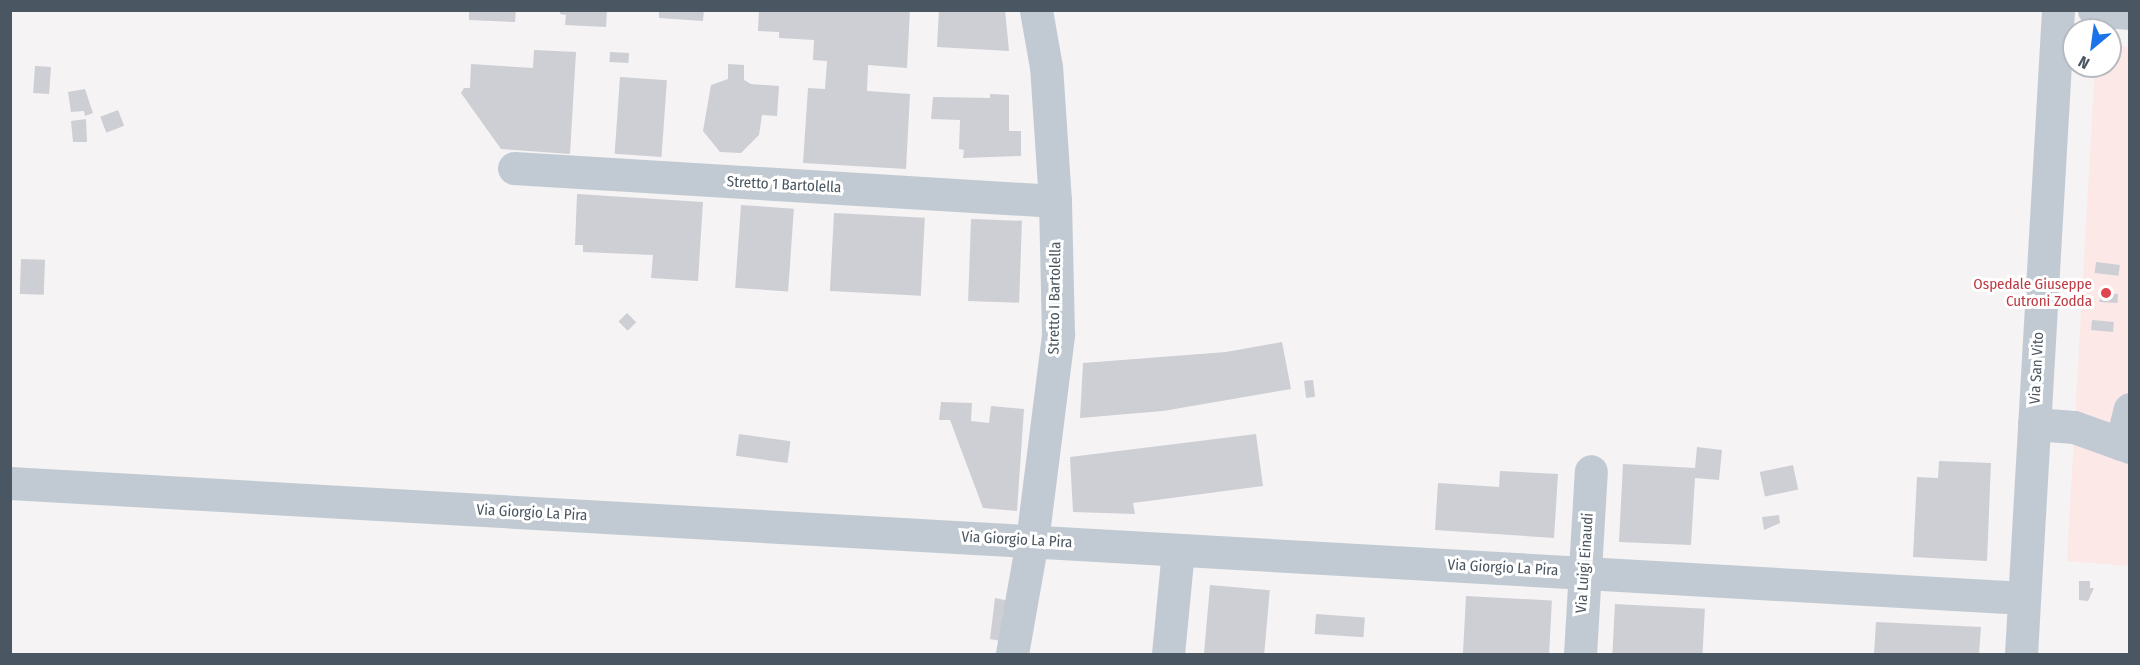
<!DOCTYPE html>
<html>
<head>
<meta charset="utf-8">
<style>
	body { margin:0 }
	#map { position:relative; width:2140px; height:665px; overflow:hidden; background:#f5f3f3; font-family:"Fira Sans Condensed",sans-serif }
	div>[style] { position:absolute }
	.medical>* { inset:0; background:#fce8e6 }
	.building>* { inset:0; background:#cdcfd5; transform-origin:0 0 }
	.minor>* { height:33px; margin:-16.5px; padding:0 16.5px; transform-origin:16.5px; border-radius:16.5px; background:#c1cad2 }
	.dots>* { width:16px; height:16px; translate:-50% -50%; box-sizing:border-box; border:3px solid #fff; border-radius:50% }
	span { translate:-50% -50%; white-space:nowrap; text-align:center; line-height:1.15; -webkit-text-stroke:6px #fff; paint-order:stroke }
	.street-label { font-size:15px; color:#4a5661 }
	.health-label { font-size:15px; color:#be3a42 }
	.right { translate:-100% -50%; text-align:right }
	.frame { position:absolute; inset:0; border:12px solid #4a5661; pointer-events:none }
	.north { position:absolute; left:2062px; top:18px; width:60px; height:60px; box-sizing:border-box; background:#fff; border:2px solid #b7bbc0; border-radius:50%; rotate:209deg; font-size:16px; font-weight:700; line-height:24px; text-align:center; color:#4a5661 }
	.north::after { content:''; display:block; margin:auto; width:21px; height:27px; background:#1a73e8; clip-path:polygon(50% 0,100% 100%,50% 72%,0 100%) }
</style>
</head>
<body>
<div id="map">
	<div class="medical">
		<div style="clip-path:polygon(2110px 46px,2129px 47px,2129px 566px,2067px 561px,2095px 66px,2110px 66px)"></div>
	</div>
	<div class="building">
		<div style="clip-path:polygon(469px 10px,516px 10px,515px 22px,469px 20px)"></div>
		<div style="clip-path:polygon(560px 10px,607px 10px,606px 27px,565px 25px,566px 15px,560px 14px)"></div>
		<div style="clip-path:polygon(659px 10px,704px 10px,703px 21px,659px 18px)"></div>
		<div style="clip-path:polygon(759px 10px,910px 10px,907px 68px,868px 65px,867px 91px,910px 94px,906px 169px,803px 163px,808px 88px,825px 89px,827px 61px,813px 60px,814px 40px,779px 38px,779px 32px,758px 31px)"></div>
		<div style="clip-path:polygon(939px 10px,1005px 10px,1009px 51px,937px 47px)"></div>
		<div style="clip-path:polygon(534px 50px,576px 52px,570px 154px,501px 149px,461px 93px,464px 88px,470px 88px,471px 64px,533px 68px)"></div>
		<div style="left:610px;top:52px;width:19px;height:10px;rotate:3deg"></div>
		<div style="clip-path:polygon(728px 64px,744px 65px,744px 80px,751px 84px,779px 86px,777px 116px,762px 115px,759px 135px,741px 153px,720px 152px,703px 131px,711px 85px,728px 79px)"></div>
		<div style="left:35px;top:66px;width:16px;height:27px;rotate:4deg"></div>
		<div style="left:620px;top:77px;width:47px;height:77px;rotate:4deg"></div>
		<div style="clip-path:polygon(85px 89px,93px 113px,85px 116px,84px 111px,71px 112px,68px 92px)"></div>
		<div style="clip-path:polygon(990px 94px,1009px 95px,1009px 131px,1021px 131px,1021px 156px,963px 158px,964px 150px,959px 149px,960px 120px,931px 119px,933px 97px,990px 98px)"></div>
		<div style="left:118px;top:110px;width:17px;height:19px;rotate:69deg"></div>
		<div style="clip-path:polygon(86px 119px,87px 142px,73px 142px,71px 121px)"></div>
		<div style="clip-path:polygon(577px 194px,703px 202px,698px 281px,651px 278px,653px 255px,583px 252px,583px 245px,575px 245px)"></div>
		<div style="left:741px;top:205px;width:53px;height:83px;rotate:4deg"></div>
		<div style="left:834px;top:213px;width:91px;height:78px;rotate:3deg"></div>
		<div style="left:971px;top:219px;width:51px;height:82px;rotate:2deg"></div>
		<div style="left:21px;top:259px;width:24px;height:35px;rotate:2deg"></div>
		<div style="left:2096px;top:262px;width:24px;height:11px;rotate:7deg"></div>
		<div style="left:2100px;top:293px;width:18px;height:9px;rotate:3deg"></div>
		<div style="left:627px;top:313px;width:13px;height:12px;rotate:45deg"></div>
		<div style="left:2092px;top:320px;width:22px;height:10px;rotate:5deg"></div>
		<div style="clip-path:polygon(1282px 342px,1291px 389px,1163px 411px,1080px 418px,1083px 363px,1226px 352px)"></div>
		<div style="left:1313px;top:380px;width:17px;height:9px;rotate:83deg"></div>
		<div style="clip-path:polygon(941px 402px,972px 403px,971px 421px,989px 423px,991px 406px,1024px 409px,1017px 511px,983px 508px,950px 420px,939px 420px)"></div>
		<div style="left:739px;top:434px;width:52px;height:22px;rotate:8deg"></div>
		<div style="clip-path:polygon(1256px 434px,1263px 486px,1133px 503px,1135px 514px,1073px 512px,1070px 457px)"></div>
		<div style="clip-path:polygon(1697px 447px,1722px 450px,1719px 480px,1695px 478px,1691px 545px,1619px 542px,1623px 464px,1695px 468px)"></div>
		<div style="clip-path:polygon(1939px 461px,1991px 463px,1987px 561px,1913px 557px,1917px 477px,1938px 478px)"></div>
		<div style="left:1793px;top:465px;width:25px;height:34px;rotate:78deg"></div>
		<div style="clip-path:polygon(1500px 471px,1558px 474px,1554px 538px,1435px 530px,1438px 483px,1499px 487px)"></div>
		<div style="clip-path:polygon(1779px 515px,1780px 523px,1764px 530px,1762px 517px)"></div>
		<div style="clip-path:polygon(2079px 581px,2090px 581px,2090px 588px,2094px 588px,2088px 601px,2079px 600px)"></div>
		<div style="left:1210px;top:585px;width:60px;height:69px;rotate:5deg"></div>
		<div style="left:1466px;top:596px;width:86px;height:58px;rotate:3deg"></div>
		<div style="clip-path:polygon(995px 598px,1014px 602px,1006px 642px,990px 639px)"></div>
		<div style="left:1615px;top:604px;width:90px;height:50px;rotate:3deg"></div>
		<div style="left:1316px;top:614px;width:49px;height:20px;rotate:4deg"></div>
		<div style="clip-path:polygon(1876px 622px,1981px 627px,1979px 654px,1874px 654px)"></div>
	</div>
	<div class="minor">
		<div style="left:2094px;top:10px;width:36px;rotate:5deg"></div>
		<div style="left:514px;top:168px;width:542px;rotate:3.49deg"></div>
		<div style="left:2034px;top:424px;width:40px;rotate:4.3deg"></div>
		<div style="left:2074px;top:427px;width:59px;rotate:19.7deg"></div>
		<div style="left:2121px;top:444px;width:36px;rotate:-76deg"></div>
		<div style="left:10px;top:483px;width:2017px;rotate:3.27deg"></div>
		<div style="left:1012px;top:654px;width:115px;rotate:-80deg"></div>
		<div style="left:1032px;top:541px;width:209px;rotate:-82.8deg"></div>
		<div style="left:1058px;top:334px;width:133px;rotate:-91.3deg"></div>
		<div style="left:1055px;top:201px;width:134px;rotate:-93.8deg"></div>
		<div style="left:1046px;top:67px;width:58px;rotate:-100deg"></div>
		<div style="left:1168px;top:654px;width:104px;rotate:-84.5deg"></div>
		<div style="left:1580px;top:654px;width:183px;rotate:-86.6deg"></div>
		<div style="left:2021px;top:654px;width:645px;rotate:-86.71deg"></div>
	</div>
	<div class="dots">
		<div style="left:2106px;top:293px;background:#e0444e"></div>
	</div>
	<div class="street-label">
		<span style="left:784px;top:185px;rotate:3deg">Stretto 1 Bartolella</span>
		<span style="left:1055px;top:298px;rotate:-89deg">Stretto I Bartolella</span>
		<span style="left:2037px;top:368px;rotate:-87deg">Via San Vito</span>
		<span style="left:532px;top:513px;rotate:3deg">Via Giorgio La Pira</span>
		<span style="left:1017px;top:540px;rotate:3deg">Via Giorgio La Pira</span>
		<span style="left:1585px;top:563px;rotate:-86deg">Via Luigi Einaudi</span>
		<span style="left:1503px;top:568px;rotate:3deg">Via Giorgio La Pira</span>
	</div>
	<div class="health-label">
		<span class="right" style="left:2092px;top:293px">Ospedale Giuseppe<br>Cutroni Zodda</span>
	</div>
	<div class="frame"></div>
	<div class="north">N</div>
</div>
</body>
</html>
